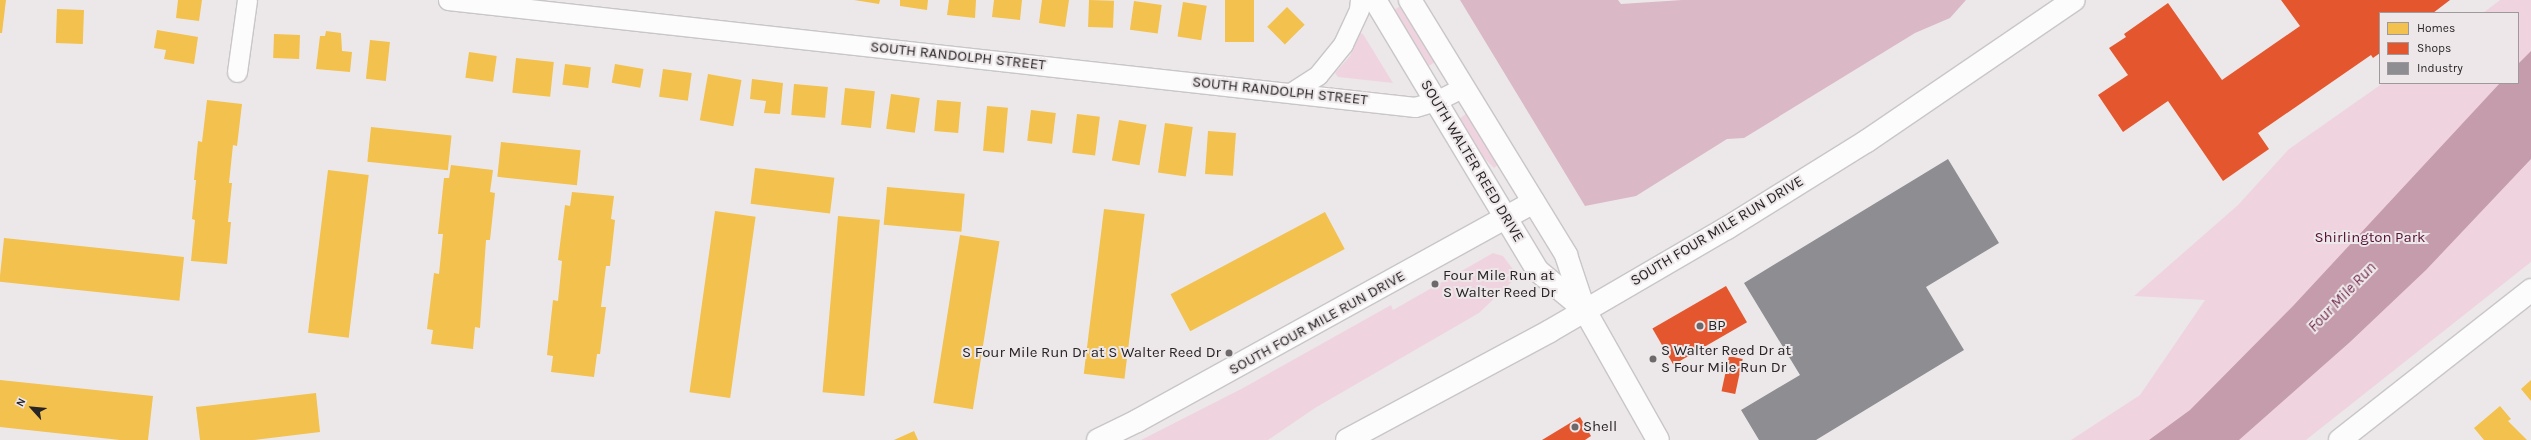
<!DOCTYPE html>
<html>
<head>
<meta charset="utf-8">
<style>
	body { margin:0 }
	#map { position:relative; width:2531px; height:440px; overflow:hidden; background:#ece8ea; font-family:Karla,sans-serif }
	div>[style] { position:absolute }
	.green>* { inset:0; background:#efd4df; transform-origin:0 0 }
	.forest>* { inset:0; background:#dab8c6 }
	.water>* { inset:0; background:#c49cac }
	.homes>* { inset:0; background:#f2c14e; transform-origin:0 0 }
	.shops>* { inset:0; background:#e4572e; transform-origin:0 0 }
	.industry>* { inset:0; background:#8d8d92 }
	.roads { filter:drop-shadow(1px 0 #c9c6c7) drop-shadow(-1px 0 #c9c6c7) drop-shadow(0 1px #c9c6c7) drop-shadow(0 -1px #c9c6c7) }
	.street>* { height:19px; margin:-9.5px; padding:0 9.5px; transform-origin:9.5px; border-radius:9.5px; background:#fcfcfc }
	.secondary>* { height:22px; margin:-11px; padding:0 11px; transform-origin:11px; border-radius:11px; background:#fcfcfc }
	.dots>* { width:11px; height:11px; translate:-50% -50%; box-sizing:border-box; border:2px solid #ede7e9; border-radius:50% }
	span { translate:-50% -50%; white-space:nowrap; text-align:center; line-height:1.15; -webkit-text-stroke:4px #ede7e9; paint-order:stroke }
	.street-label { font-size:15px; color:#282526 }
	.park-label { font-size:15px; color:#561135 }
	.poi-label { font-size:15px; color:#282526 }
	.left { translate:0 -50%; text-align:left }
	.right { translate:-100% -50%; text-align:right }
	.water-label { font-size:16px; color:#752e50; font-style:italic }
	.legend { position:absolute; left:2379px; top:12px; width:140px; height:72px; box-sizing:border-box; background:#ede7e9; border:1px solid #9e999b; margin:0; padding:5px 7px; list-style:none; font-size:12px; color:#282526 }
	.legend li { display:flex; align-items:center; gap:8px; height:20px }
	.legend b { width:20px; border:1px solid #9e999b }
	.north { position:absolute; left:12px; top:388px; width:40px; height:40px; -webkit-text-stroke:3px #ede7e9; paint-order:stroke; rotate:297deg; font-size:11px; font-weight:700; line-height:16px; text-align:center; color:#282526 }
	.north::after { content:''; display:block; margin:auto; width:14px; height:18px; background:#282526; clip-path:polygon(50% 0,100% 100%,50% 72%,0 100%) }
</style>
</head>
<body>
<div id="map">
	<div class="green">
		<div style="clip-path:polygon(2500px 0,2531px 0,2531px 262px,2306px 440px,2071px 440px,2140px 395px,2205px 300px,2134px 296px,2238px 205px,2289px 149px,2383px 83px,2518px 83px,2518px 13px,2483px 13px)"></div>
		<div style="left:1402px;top:5px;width:66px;height:10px;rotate:59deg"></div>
		<div style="clip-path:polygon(1360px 33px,1363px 34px,1393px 83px,1338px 77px,1335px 73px,1350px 56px)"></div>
		<div style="clip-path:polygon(1467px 113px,1499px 164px,1494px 168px,1483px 157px,1459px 119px)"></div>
		<div style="clip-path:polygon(1493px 253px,1503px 256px,1518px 276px,1479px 313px,1315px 408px,1268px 440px,1141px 440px,1243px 388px,1391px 305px,1393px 310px)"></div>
	</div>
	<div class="forest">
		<div style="clip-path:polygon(1460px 0,1618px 0,1621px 4px,1682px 0,1966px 0,1950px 18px,1915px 33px,1744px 138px,1727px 139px,1636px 196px,1585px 206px)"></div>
	</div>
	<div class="water">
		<div style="clip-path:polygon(2531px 51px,2531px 159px,2426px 270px,2350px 342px,2239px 440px,2149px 440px,2190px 410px,2293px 306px,2500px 83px,2518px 83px,2518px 64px)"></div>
	</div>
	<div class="homes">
		<div style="clip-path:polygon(0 0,6px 0,2px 33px,0 33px)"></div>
		<div style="clip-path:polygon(178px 0,202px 0,199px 21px,176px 18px)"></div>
		<div style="clip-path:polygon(854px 0,880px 0,879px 4px)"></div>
		<div style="clip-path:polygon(900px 0,928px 0,927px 10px,900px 6px)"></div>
		<div style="clip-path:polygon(949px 0,976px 0,975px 18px,947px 15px)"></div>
		<div style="clip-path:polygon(994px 0,1022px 0,1020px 20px,992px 17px)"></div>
		<div style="clip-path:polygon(1042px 0,1069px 0,1065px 27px,1039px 23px)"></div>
		<div style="left:1089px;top:0;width:25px;height:27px;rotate:2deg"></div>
		<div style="left:1225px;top:0;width:29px;height:42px"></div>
		<div style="left:1134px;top:1px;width:28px;height:29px;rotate:8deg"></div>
		<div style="left:1183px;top:2px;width:24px;height:35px;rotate:9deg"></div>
		<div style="left:1287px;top:7px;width:25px;height:28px;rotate:45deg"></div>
		<div style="left:57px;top:9px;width:27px;height:34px;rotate:2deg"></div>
		<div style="clip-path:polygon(157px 30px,198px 37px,194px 64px,164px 59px,166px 50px,154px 48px)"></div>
		<div style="clip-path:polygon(326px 31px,341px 33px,342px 51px,352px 52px,350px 72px,316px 69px,320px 36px,325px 36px)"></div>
		<div style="left:274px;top:34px;width:26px;height:24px;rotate:2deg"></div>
		<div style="left:370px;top:40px;width:20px;height:39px;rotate:6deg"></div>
		<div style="left:469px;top:52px;width:28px;height:26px;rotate:8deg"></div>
		<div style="left:516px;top:58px;width:38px;height:35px;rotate:6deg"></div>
		<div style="left:565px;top:64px;width:26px;height:21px;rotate:7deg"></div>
		<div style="left:615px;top:64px;width:29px;height:19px;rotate:10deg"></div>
		<div style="left:663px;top:69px;width:29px;height:28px;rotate:8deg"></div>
		<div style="left:708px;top:74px;width:34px;height:47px;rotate:10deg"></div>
		<div style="clip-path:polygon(752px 79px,783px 83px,780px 114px,764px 113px,766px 101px,750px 99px)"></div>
		<div style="left:794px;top:84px;width:34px;height:31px;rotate:5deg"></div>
		<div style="left:845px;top:88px;width:30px;height:37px;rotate:6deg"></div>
		<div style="left:891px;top:94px;width:29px;height:35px;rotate:8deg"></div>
		<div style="clip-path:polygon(207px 100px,242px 104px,237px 146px,233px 145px,229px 183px,232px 183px,228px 222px,231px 222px,227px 264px,191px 261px,195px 220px,192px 219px,196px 180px,194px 180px,198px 141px,202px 142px)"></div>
		<div style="left:937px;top:100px;width:24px;height:31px;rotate:5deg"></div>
		<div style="left:987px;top:106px;width:21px;height:45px;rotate:5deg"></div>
		<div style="left:1031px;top:110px;width:25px;height:31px;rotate:7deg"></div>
		<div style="left:1077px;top:114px;width:23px;height:39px;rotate:7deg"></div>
		<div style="left:1119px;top:120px;width:28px;height:41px;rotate:10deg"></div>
		<div style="left:1165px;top:123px;width:28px;height:50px;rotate:8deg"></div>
		<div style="left:371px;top:127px;width:81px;height:35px;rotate:6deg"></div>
		<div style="left:1208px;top:131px;width:28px;height:43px;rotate:4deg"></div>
		<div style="left:501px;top:142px;width:80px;height:35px;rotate:6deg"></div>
		<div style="clip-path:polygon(451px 165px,493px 170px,490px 192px,495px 193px,490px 240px,486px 240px,480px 328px,475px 327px,473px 349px,431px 344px,433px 330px,427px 329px,434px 273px,439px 274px,443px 234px,438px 234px,444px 178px,449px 178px)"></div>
		<div style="left:755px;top:168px;width:80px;height:36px;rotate:7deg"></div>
		<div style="left:328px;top:170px;width:41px;height:164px;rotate:7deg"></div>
		<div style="left:887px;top:187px;width:78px;height:38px;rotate:5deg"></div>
		<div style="clip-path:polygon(572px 192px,614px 196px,611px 219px,615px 220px,610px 266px,606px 266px,601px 307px,606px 307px,600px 354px,597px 354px,594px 377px,551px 372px,553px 356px,547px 355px,553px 300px,558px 301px,562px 261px,558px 260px,565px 205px,570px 206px)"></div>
		<div style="left:1104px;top:209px;width:41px;height:166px;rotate:7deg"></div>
		<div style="left:715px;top:211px;width:41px;height:183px;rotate:8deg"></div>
		<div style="left:1325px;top:212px;width:42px;height:175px;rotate:62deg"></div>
		<div style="left:838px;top:216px;width:42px;height:177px;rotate:5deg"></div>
		<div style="left:960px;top:235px;width:40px;height:170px;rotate:9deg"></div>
		<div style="left:4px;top:238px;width:181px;height:44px;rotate:6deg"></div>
		<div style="clip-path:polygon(0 380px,153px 396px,148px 440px,120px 440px,0 427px)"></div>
		<div style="clip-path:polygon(2531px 380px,2531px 401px,2521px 389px)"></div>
		<div style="clip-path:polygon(316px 393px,320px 432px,253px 440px,200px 440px,196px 407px)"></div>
		<div style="clip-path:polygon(2500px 406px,2511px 419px,2508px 421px,2527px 440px,2484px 440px,2474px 428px)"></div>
		<div style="clip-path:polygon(914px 431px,918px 440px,894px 440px)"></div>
	</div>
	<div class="shops">
		<div style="clip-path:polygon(2281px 0,2450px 0,2433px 13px,2380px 13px,2380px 53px,2373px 58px,2371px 55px,2258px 133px,2269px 149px,2223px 181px,2168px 101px,2123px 132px,2098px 95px,2128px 75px,2109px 48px,2126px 37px,2124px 34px,2168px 3px,2222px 80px,2300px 26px)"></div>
		<div style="left:1726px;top:286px;width:42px;height:85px;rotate:60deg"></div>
		<div style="left:1729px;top:356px;width:14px;height:36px;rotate:12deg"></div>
		<div style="clip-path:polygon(1580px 417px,1591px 436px,1585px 440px,1542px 440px)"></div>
	</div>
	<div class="industry">
		<div style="clip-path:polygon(1948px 159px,1999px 243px,1926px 287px,1964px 350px,1816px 440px,1759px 440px,1741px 410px,1800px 375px,1744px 283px)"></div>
	</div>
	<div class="roads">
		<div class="street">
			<div style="left:448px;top:0;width:973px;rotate:6.31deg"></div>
			<div style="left:1415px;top:107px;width:22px;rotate:-16deg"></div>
			<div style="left:1436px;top:101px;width:30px;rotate:-27deg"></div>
			<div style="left:237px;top:72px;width:73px;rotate:-82.1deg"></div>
			<div style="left:1292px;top:92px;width:31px;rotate:-33deg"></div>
			<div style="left:1318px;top:75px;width:40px;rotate:-51deg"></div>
			<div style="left:1343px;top:44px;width:38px;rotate:-65deg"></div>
			<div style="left:1359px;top:9px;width:9px;rotate:-84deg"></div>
		</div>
		<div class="secondary">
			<div style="left:1375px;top:0;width:316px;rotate:59deg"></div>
			<div style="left:1538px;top:271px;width:60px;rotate:39.6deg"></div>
			<div style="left:1410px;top:0;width:299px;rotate:58.5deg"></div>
			<div style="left:1566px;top:255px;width:57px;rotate:71.6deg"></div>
			<div style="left:1584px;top:309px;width:150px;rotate:60.5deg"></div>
			<div style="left:1098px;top:440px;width:43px;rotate:-26deg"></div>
			<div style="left:1137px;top:421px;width:453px;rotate:-28.9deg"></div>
			<div style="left:1347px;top:440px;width:230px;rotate:-28.2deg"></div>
			<div style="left:1550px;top:331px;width:205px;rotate:-30.2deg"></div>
			<div style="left:1727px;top:228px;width:165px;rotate:-31.9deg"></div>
			<div style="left:1867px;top:141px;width:250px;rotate:-34.3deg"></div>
			<div style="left:2340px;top:440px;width:243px;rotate:-38.1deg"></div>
		</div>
	</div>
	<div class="dots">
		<div style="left:1435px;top:284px;background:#6d696b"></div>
		<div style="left:1700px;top:326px;background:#6d696b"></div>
		<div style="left:1229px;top:353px;background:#6d696b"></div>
		<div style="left:1653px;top:359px;background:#6d696b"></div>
		<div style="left:1575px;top:427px;background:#6d696b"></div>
	</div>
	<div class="street-label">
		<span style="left:958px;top:56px;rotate:6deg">SOUTH RANDOLPH STREET</span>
		<span style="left:1280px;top:91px;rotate:6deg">SOUTH RANDOLPH STREET</span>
		<span style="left:1472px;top:161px;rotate:59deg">SOUTH WALTER REED DRIVE</span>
		<span style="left:1717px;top:231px;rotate:-31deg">SOUTH FOUR MILE RUN DRIVE</span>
		<span style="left:1317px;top:323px;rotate:-29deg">SOUTH FOUR MILE RUN DRIVE</span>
	</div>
	<div class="park-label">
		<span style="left:2370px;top:238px">Shirlington Park</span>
	</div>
	<div class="poi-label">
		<span class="left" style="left:1443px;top:284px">Four Mile Run at<br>S Walter Reed Dr</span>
		<span class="left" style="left:1708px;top:326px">BP</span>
		<span class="left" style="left:1661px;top:359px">S Walter Reed Dr at<br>S Four Mile Run Dr</span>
		<span class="right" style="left:1221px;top:353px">S Four Mile Run Dr at S Walter Reed Dr</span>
		<span class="left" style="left:1583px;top:427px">Shell</span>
	</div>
	<div class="water-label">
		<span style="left:2342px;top:297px;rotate:-46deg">Four Mile Run</span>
	</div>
	<ul class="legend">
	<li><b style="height:11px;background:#f2c14e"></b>Homes</li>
	<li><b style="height:11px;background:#e4572e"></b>Shops</li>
	<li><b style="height:11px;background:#8d8d92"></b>Industry</li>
	</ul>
	<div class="north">N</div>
</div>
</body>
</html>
